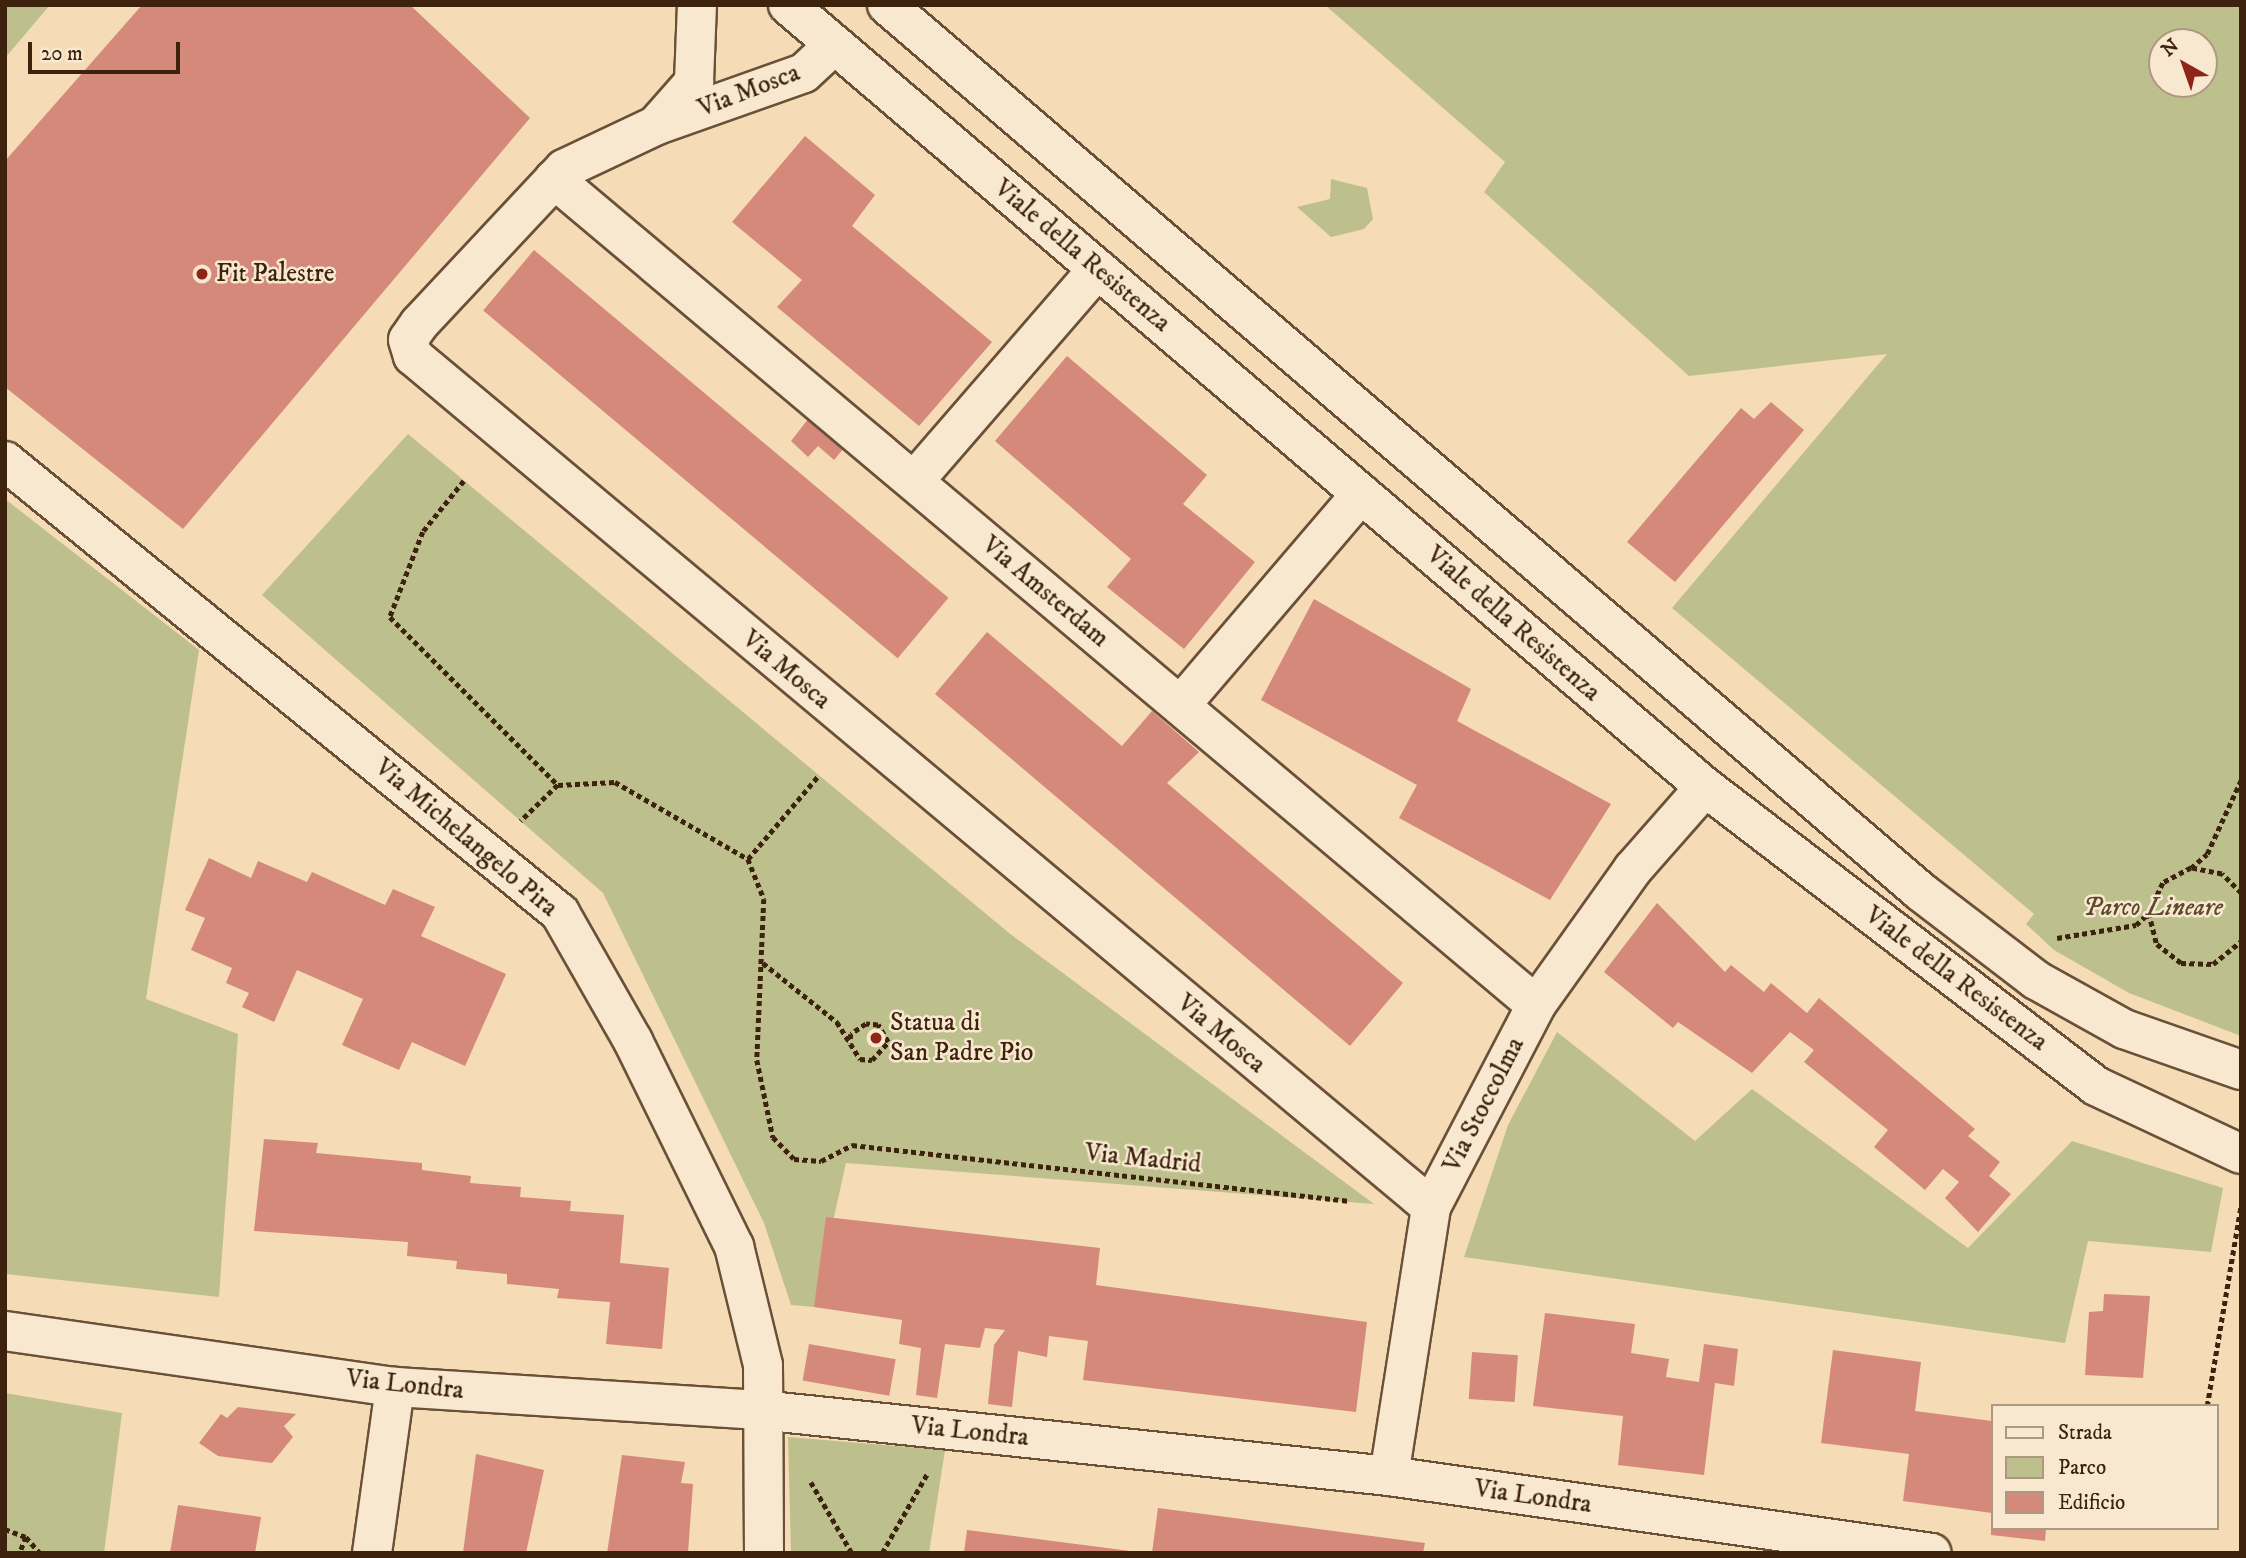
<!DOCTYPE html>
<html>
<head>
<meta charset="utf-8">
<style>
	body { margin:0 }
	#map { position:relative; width:2246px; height:1558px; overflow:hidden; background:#f5dbb6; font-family:"IM FELL DW Pica",serif }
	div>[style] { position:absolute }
	.green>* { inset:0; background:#bdc08d }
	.building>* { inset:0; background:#d4897a; transform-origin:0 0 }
	.path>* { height:4.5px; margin-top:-2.25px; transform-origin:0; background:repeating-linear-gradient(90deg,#3d220e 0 5px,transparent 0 8.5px) }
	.roads { filter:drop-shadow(2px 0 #6b5038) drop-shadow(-2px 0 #6b5038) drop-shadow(0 2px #6b5038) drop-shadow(0 -2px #6b5038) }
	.minor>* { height:38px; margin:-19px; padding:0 19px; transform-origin:19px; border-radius:19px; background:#f8e8d0 }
	.dots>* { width:19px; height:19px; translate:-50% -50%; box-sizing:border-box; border:4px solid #f8e8d0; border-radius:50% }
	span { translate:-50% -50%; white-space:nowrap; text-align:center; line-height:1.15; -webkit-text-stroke:5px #f8e8d0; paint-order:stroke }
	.street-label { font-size:26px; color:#3d220e }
	.poi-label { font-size:26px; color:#3d220e }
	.left { translate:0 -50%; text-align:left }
	.park-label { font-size:26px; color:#5d4a2e; font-style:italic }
	.frame { position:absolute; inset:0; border:7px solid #3d220e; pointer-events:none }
	.legend { position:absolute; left:1991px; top:1404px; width:228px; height:126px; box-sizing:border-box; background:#f8e8d0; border:2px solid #ad9982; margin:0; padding:9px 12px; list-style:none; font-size:21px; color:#3d220e }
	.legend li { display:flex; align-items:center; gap:14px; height:35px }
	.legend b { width:35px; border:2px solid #ad9982 }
	.north { position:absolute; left:2148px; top:28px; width:70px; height:70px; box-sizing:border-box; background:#f8e8d0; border:2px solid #ad9982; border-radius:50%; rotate:320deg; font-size:19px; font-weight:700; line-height:28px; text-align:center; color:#3d220e }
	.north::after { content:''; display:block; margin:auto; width:24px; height:32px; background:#8f2418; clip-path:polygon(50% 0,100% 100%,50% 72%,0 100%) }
	.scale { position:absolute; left:28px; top:42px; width:152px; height:32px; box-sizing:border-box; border:4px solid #3d220e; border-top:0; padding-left:9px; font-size:21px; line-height:24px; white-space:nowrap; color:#3d220e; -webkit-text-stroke:5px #f8e8d0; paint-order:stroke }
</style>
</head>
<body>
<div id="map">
	<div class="green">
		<div style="clip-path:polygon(5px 5px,50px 5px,5px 58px)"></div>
		<div style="clip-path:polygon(evenodd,1325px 5px,2241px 5px,2241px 1036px,2129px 993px,2054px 950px,2026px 924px,2034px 914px,1672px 608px,1887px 354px,1689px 376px,1484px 192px,1505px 162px,1325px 5px,2162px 42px,2204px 42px,2204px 84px,2162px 84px,2162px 42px)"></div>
		<div style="clip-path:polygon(1331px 179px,1367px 188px,1373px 219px,1364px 229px,1331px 237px,1297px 207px,1330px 199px)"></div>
		<div style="clip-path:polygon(408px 434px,1009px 933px,1374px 1204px,846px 1163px,814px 1307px,791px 1305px,764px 1223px,603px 893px,262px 595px)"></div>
		<div style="clip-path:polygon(5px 499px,199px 650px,146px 999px,238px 1034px,219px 1297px,5px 1274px)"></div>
		<div style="clip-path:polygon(1557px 1032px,1695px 1141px,1752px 1089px,1968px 1248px,2072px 1141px,2223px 1188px,2211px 1252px,2088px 1241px,2065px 1343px,1464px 1257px,1508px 1125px)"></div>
		<div style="clip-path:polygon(5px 1393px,122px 1413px,104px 1553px,5px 1553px)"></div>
		<div style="clip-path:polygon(788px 1437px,945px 1450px,929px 1553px,791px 1553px)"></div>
	</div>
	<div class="building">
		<div style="clip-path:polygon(142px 5px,410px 5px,530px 118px,183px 529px,5px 387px,5px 161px)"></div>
		<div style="clip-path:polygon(805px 136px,875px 195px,852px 226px,992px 342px,919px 426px,777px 307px,802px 280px,732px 222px)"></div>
		<div style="left:534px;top:250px;width:541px;height:79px;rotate:40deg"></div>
		<div style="clip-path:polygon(1067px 356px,1207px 475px,1183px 504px,1255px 562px,1184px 649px,1107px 587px,1131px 559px,995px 441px)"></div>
		<div style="clip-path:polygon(1771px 402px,1804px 430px,1675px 582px,1627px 542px,1741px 408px,1754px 419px)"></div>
		<div style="clip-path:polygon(809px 418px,844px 448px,834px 460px,818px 446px,808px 457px,791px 441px)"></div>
		<div style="clip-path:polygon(1314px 599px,1471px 689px,1457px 721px,1611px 804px,1550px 900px,1399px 818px,1417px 785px,1261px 700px)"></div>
		<div style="clip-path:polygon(987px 632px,1122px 746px,1152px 711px,1199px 752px,1167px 783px,1403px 983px,1350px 1046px,935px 694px)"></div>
		<div style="clip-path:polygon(209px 858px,251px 878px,258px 861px,307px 882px,312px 872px,385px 905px,393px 889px,435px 907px,421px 936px,506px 974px,465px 1066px,412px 1042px,399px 1070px,342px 1045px,363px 999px,297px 970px,274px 1022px,242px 1007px,249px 993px,226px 983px,232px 968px,191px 950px,205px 918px,185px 910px)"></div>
		<div style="clip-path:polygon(1657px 903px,1725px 972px,1731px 965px,1764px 992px,1771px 983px,1807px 1013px,1819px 998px,1975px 1129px,1968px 1136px,2000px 1162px,1989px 1176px,2011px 1194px,1978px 1232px,1945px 1198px,1959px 1182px,1943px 1169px,1925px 1190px,1874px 1147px,1888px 1130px,1804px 1062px,1814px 1050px,1790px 1032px,1752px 1073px,1678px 1022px,1673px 1028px,1604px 972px)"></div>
		<div style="clip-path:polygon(264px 1139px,318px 1143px,316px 1153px,422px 1163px,422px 1170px,471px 1176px,470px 1183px,521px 1187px,520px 1197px,571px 1201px,570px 1211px,624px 1215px,620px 1263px,669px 1268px,662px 1349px,606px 1344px,610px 1302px,557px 1298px,559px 1289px,507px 1284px,507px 1274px,456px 1269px,457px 1261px,407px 1256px,408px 1242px,254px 1231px)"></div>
		<div style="clip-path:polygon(826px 1217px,1100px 1248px,1096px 1285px,1367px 1322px,1356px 1412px,1083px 1380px,1088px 1341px,1049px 1336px,1047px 1357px,1018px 1351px,1012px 1407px,988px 1404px,994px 1345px,1005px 1330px,985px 1328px,980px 1348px,945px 1344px,937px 1398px,916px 1395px,921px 1348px,899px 1344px,902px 1320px,814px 1307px)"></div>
		<div style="clip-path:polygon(2104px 1294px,2150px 1296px,2143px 1378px,2085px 1375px,2089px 1312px,2103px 1311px)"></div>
		<div style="clip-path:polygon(1545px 1313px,1635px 1324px,1631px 1353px,1669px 1359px,1666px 1377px,1699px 1382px,1704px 1344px,1738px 1349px,1734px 1386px,1715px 1383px,1704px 1475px,1618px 1465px,1623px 1416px,1533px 1406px)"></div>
		<div style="left:809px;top:1344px;width:88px;height:37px;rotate:10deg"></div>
		<div style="clip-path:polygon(1833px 1350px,1921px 1362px,1915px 1411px,1992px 1421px,1992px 1513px,1903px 1501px,1909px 1454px,1821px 1443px)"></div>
		<div style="left:1472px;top:1352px;width:46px;height:47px;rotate:4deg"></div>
		<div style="clip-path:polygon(238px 1407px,296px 1414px,284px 1426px,293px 1437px,272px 1463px,218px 1456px,199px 1443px,221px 1414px,227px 1418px)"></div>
		<div style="clip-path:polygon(476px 1454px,544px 1470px,526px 1553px,463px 1553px)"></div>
		<div style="clip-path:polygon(622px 1455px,685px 1462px,681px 1483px,693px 1484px,688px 1553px,607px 1553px)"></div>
		<div style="clip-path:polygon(178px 1505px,261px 1517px,255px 1553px,170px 1553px)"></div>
		<div style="clip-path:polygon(1158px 1508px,1425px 1543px,1423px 1553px,1152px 1553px)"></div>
		<div style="clip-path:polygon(1991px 1528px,2046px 1528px,2045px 1541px,1991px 1535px)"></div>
		<div style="clip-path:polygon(967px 1530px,1130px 1551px,1130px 1553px,964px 1553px)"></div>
	</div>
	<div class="path">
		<div style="left:464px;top:481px;width:65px;rotate:128.8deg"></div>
		<div style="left:423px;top:532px;width:91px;rotate:111.2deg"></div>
		<div style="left:390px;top:617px;width:238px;rotate:45deg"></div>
		<div style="left:558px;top:785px;width:52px;rotate:135.8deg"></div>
		<div style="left:558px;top:785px;width:57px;rotate:-3deg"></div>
		<div style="left:615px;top:782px;width:154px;rotate:30.1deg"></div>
		<div style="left:748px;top:859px;width:110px;rotate:-49.8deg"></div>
		<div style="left:748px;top:859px;width:43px;rotate:68.2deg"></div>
		<div style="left:764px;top:899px;width:161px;rotate:92.5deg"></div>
		<div style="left:757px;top:1060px;width:79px;rotate:78.3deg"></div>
		<div style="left:773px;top:1137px;width:30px;rotate:46deg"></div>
		<div style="left:794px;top:1159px;width:27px;rotate:4deg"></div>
		<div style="left:821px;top:1161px;width:35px;rotate:-27deg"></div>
		<div style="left:852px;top:1145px;width:501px;rotate:6.42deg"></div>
		<div style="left:2191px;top:868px;width:21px;rotate:-41deg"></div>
		<div style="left:2207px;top:854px;width:81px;rotate:-65.3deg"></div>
		<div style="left:2241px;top:893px;width:27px;rotate:-135deg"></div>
		<div style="left:2222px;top:874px;width:32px;rotate:-169deg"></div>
		<div style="left:2191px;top:868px;width:32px;rotate:152deg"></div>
		<div style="left:2163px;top:883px;width:33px;rotate:115deg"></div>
		<div style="left:2149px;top:913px;width:32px;rotate:76deg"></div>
		<div style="left:2157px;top:944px;width:31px;rotate:38deg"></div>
		<div style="left:2181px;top:963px;width:32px;rotate:2deg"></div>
		<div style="left:2213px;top:964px;width:36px;rotate:-39deg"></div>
		<div style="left:2057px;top:938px;width:80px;rotate:-9.3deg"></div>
		<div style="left:2136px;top:925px;width:18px;rotate:-43deg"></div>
		<div style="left:763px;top:963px;width:95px;rotate:38.6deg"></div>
		<div style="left:837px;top:1022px;width:44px;rotate:58.1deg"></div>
		<div style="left:860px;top:1059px;width:12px;rotate:5deg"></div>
		<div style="left:872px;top:1060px;width:24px;rotate:-48deg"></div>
		<div style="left:888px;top:1042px;width:20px;rotate:-120deg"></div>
		<div style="left:878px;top:1025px;width:12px;rotate:-175deg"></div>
		<div style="left:866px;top:1024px;width:18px;rotate:146deg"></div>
		<div style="left:851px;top:1034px;width:9px;rotate:96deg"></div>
		<div style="left:2207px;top:1406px;width:204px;rotate:-80.4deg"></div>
		<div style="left:811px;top:1482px;width:82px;rotate:60deg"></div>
		<div style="left:5px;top:1529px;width:22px;rotate:21deg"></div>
		<div style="left:26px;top:1537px;width:17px;rotate:111deg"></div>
		<div style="left:26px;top:1537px;width:21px;rotate:49deg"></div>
		<div style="left:882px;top:1553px;width:91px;rotate:-60.3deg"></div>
	</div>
	<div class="roads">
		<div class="minor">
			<div style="left:788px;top:5px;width:1205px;rotate:40.46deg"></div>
			<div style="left:1705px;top:787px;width:492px;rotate:37.4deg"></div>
			<div style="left:2096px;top:1086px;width:160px;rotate:25.1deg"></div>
			<div style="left:887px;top:5px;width:1362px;rotate:40.62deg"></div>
			<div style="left:1921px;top:892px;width:145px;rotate:37.4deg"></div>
			<div style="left:2036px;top:980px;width:101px;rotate:29.1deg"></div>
			<div style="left:2124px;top:1029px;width:124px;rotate:19.3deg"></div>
			<div style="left:834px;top:45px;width:41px;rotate:137deg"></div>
			<div style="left:804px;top:73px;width:156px;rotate:160.5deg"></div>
			<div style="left:657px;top:125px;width:103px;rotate:154.7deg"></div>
			<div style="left:564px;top:169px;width:212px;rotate:133.1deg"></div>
			<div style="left:419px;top:324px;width:19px;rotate:125deg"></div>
			<div style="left:408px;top:340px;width:17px;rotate:73deg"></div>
			<div style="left:413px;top:356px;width:1327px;rotate:39.89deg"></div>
			<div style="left:658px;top:123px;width:55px;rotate:-48.7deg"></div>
			<div style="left:694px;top:82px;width:77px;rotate:-87.8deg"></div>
			<div style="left:554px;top:179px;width:1283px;rotate:40.07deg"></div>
			<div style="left:5px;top:461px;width:716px;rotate:39.16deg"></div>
			<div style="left:560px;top:913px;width:147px;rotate:60.3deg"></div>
			<div style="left:633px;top:1041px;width:229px;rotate:63.8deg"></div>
			<div style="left:734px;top:1246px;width:122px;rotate:76.3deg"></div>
			<div style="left:763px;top:1365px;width:188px;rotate:89.7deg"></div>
			<div style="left:921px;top:473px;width:270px;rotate:-49.1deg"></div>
			<div style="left:1191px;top:693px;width:262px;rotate:-49.5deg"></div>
			<div style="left:5px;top:1331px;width:394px;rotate:8.2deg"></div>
			<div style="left:395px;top:1387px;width:366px;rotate:3.6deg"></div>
			<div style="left:760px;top:1410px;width:632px;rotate:5.99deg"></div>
			<div style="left:1389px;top:1476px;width:548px;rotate:8.07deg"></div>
			<div style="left:1389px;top:1476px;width:272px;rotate:-81.1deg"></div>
			<div style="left:1431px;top:1207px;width:228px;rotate:-62.5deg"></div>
			<div style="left:1536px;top:1005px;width:167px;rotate:-54.5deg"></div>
			<div style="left:1633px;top:869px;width:109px;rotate:-48.7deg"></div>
			<div style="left:372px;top:1553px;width:168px;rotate:-82.1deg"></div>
		</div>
	</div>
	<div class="dots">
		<div style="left:202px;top:274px;background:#8f2418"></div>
		<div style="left:876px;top:1038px;background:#8f2418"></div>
	</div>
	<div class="street-label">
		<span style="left:749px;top:91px;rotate:-21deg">Via Mosca</span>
		<span style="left:1082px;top:256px;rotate:40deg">Viale della Resistenza</span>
		<span style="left:1045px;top:592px;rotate:40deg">Via Amsterdam</span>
		<span style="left:1513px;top:624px;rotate:41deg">Viale della Resistenza</span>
		<span style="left:786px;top:670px;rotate:40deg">Via Mosca</span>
		<span style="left:466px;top:838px;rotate:40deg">Via Michelangelo Pira</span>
		<span style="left:1956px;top:979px;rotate:37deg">Viale della Resistenza</span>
		<span style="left:1221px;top:1034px;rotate:40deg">Via Mosca</span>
		<span style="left:1484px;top:1105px;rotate:-63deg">Via Stoccolma</span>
		<span style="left:1143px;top:1159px;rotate:6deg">Via Madrid</span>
		<span style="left:405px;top:1385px;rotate:6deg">Via Londra</span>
		<span style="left:970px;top:1432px;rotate:6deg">Via Londra</span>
		<span style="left:1533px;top:1497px;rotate:8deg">Via Londra</span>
	</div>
	<div class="poi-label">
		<span class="left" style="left:216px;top:274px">Fit Palestre</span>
		<span class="left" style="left:890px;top:1038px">Statua di<br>San Padre Pio</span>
	</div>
	<div class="park-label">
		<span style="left:2153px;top:908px">Parco Lineare</span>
	</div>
	<div class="frame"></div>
	<ul class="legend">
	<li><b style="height:9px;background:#f8e8d0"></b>Strada</li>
	<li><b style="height:19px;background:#bdc08d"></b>Parco</li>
	<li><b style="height:19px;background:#d4897a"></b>Edificio</li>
	</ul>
	<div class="north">N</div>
	<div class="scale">20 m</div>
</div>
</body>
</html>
